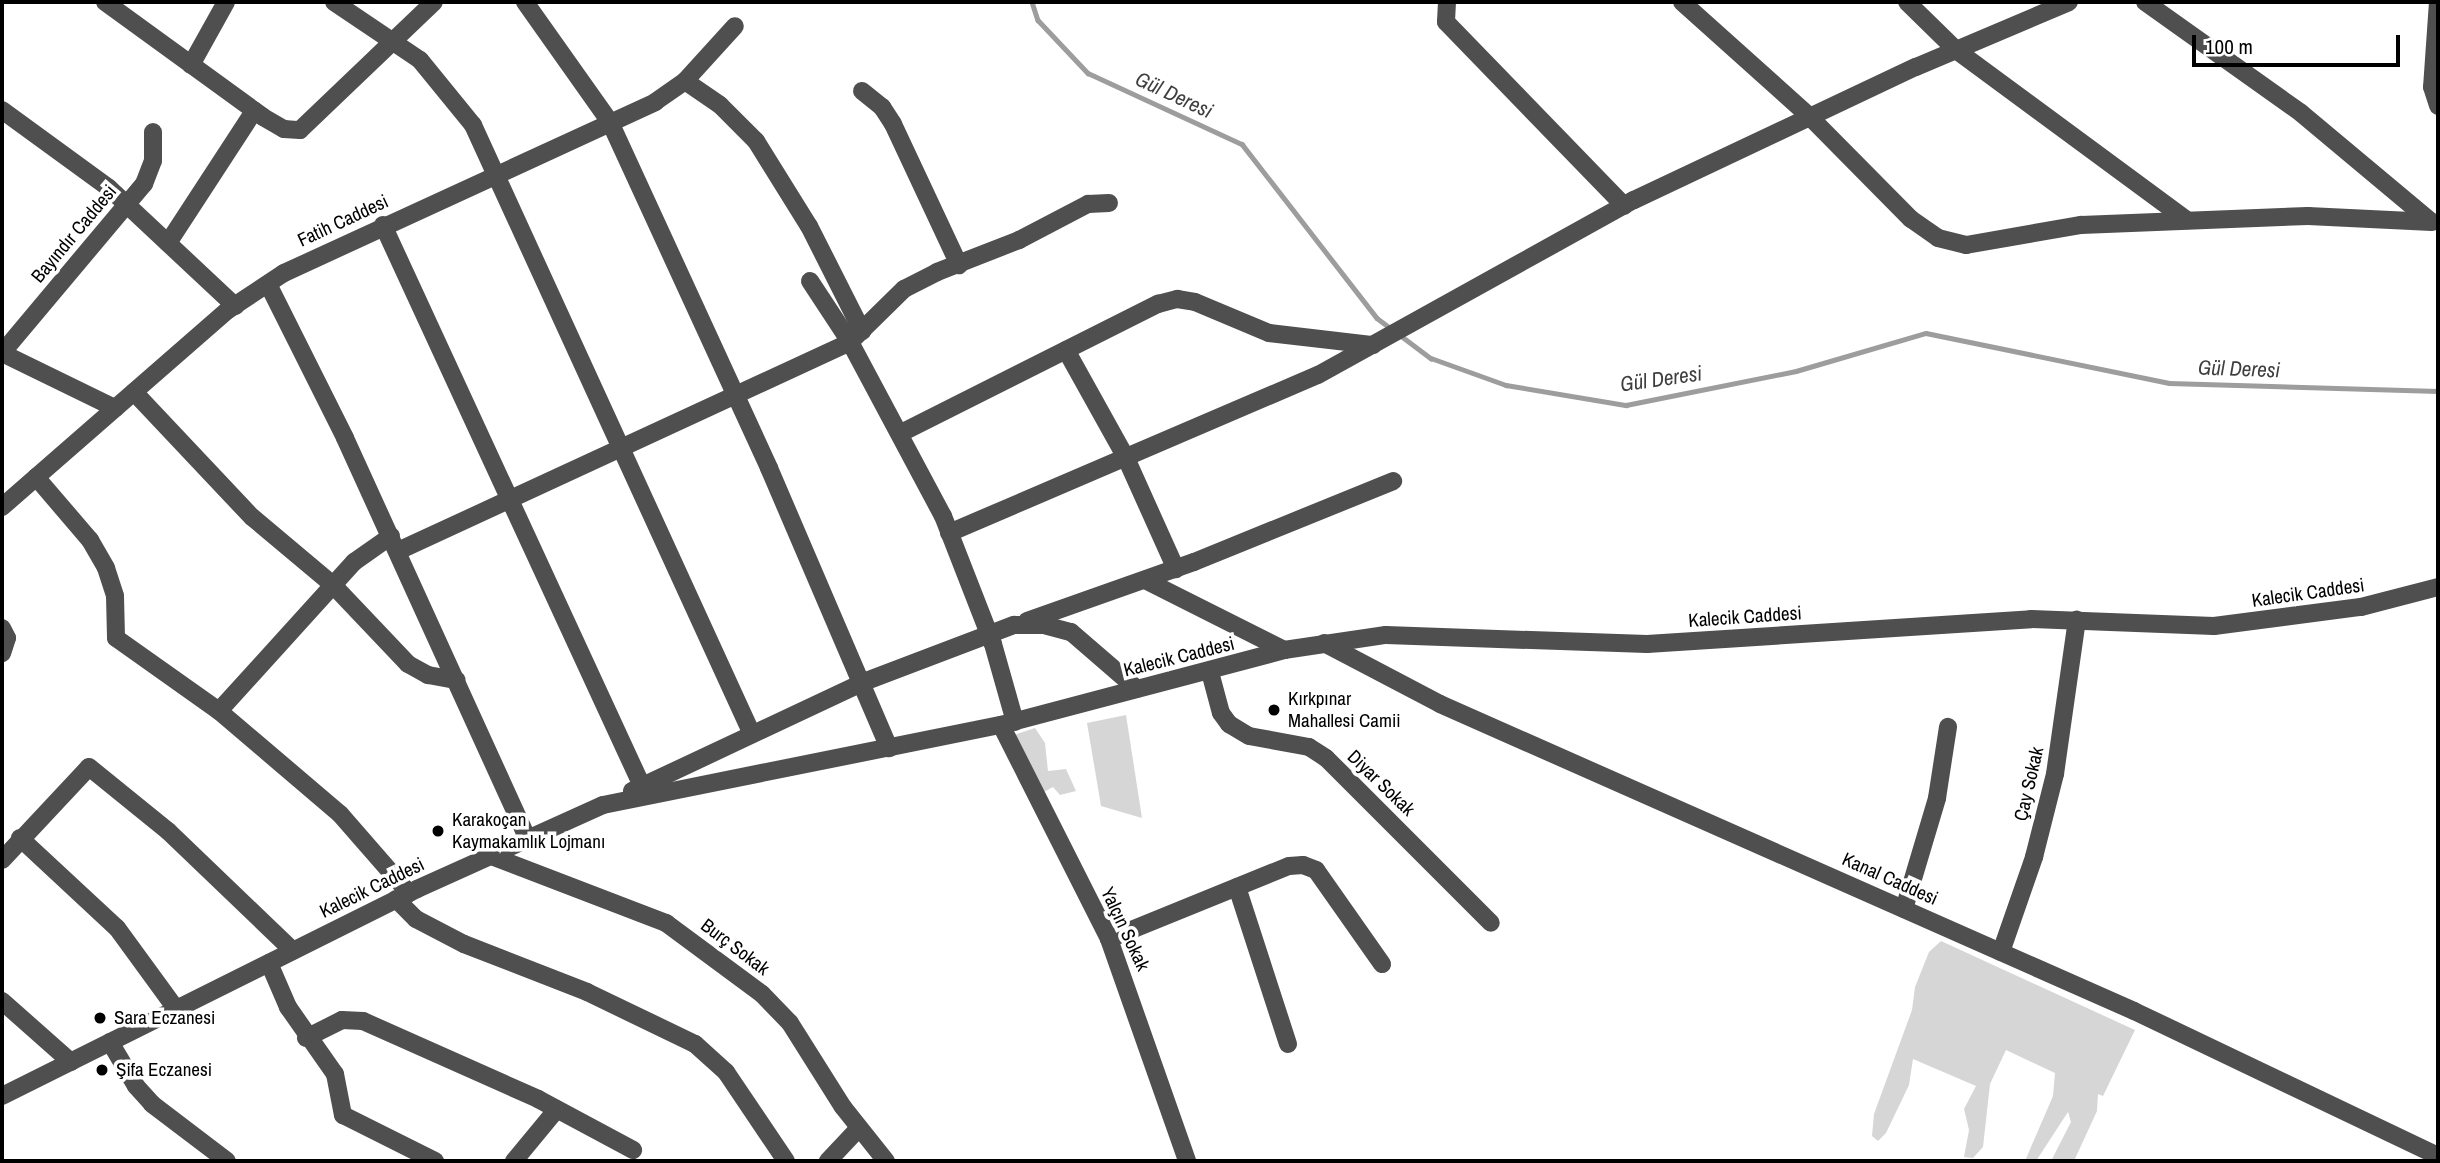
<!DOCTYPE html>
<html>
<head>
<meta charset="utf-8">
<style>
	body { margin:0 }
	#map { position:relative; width:2440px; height:1163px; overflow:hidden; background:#fff; font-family:"Archivo Narrow",sans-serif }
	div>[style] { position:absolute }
	.green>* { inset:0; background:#d6d6d6 }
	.stream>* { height:4.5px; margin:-2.25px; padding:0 2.25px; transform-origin:2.25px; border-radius:2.25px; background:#9d9d9d }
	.minor>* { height:18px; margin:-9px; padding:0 9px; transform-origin:9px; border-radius:9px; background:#4f4f4f }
	.dots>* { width:19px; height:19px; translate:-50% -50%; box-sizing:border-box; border:4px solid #fff; border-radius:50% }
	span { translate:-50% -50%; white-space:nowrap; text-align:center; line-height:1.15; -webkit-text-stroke:7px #fff; paint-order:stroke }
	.street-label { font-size:19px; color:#000 }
	.poi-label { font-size:19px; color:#000 }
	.left { translate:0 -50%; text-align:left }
	.water-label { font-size:21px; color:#3e3e3e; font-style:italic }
	.frame { position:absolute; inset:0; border:4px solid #000; pointer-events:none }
	.scale { position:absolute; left:2192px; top:35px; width:208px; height:32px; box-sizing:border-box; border:4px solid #000; border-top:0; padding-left:9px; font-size:21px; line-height:24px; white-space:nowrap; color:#000; -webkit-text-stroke:5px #fff; paint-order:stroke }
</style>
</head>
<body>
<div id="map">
	<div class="green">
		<div style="clip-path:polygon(1126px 715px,1142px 818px,1101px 806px,1087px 723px)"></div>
		<div style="clip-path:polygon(1035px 728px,1045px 743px,1048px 771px,1066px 769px,1076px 791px,1060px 795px,1053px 787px,1042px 793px,1014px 735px)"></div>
		<div style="clip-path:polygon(1941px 941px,2135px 1030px,2103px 1096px,2098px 1094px,2097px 1111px,2074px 1161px,2051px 1161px,2071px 1122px,2068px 1112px,2036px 1161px,2025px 1161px,2053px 1096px,2055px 1073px,2006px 1050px,1990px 1084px,1983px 1147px,1973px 1158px,1964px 1157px,1969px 1130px,1964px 1109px,1976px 1086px,1913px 1059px,1909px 1085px,1886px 1133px,1878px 1141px,1872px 1136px,1874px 1114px,1912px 1010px,1915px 987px,1929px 952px)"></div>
	</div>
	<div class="stream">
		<div style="left:1032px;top:2px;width:19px;rotate:72deg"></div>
		<div style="left:1038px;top:20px;width:73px;rotate:46.7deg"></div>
		<div style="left:1088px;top:73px;width:170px;rotate:24.8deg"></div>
		<div style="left:1242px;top:144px;width:220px;rotate:52.2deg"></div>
		<div style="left:1377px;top:318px;width:20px;rotate:37deg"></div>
		<div style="left:1400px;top:335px;width:39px;rotate:37deg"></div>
		<div style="left:1431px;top:358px;width:80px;rotate:19.8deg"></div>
		<div style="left:1506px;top:385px;width:122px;rotate:9.5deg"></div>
		<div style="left:1626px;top:405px;width:173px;rotate:-11.3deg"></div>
		<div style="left:1796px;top:371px;width:135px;rotate:-16.3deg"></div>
		<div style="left:1926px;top:333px;width:248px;rotate:11.6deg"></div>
		<div style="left:2169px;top:383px;width:269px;rotate:1.7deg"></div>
	</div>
	<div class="minor">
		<div style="left:105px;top:2px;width:195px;rotate:36deg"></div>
		<div style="left:263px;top:117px;width:24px;rotate:30deg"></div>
		<div style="left:284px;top:129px;width:16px;rotate:4deg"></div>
		<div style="left:300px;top:130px;width:185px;rotate:-43.7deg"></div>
		<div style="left:334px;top:2px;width:104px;rotate:34deg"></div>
		<div style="left:420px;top:60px;width:84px;rotate:50.8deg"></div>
		<div style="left:473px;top:125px;width:670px;rotate:65.39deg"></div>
		<div style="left:525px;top:2px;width:147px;rotate:54.7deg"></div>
		<div style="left:610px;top:122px;width:381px;rotate:65.3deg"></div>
		<div style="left:769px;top:468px;width:305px;rotate:66.8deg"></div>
		<div style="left:1447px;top:2px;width:20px;rotate:93deg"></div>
		<div style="left:1446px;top:22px;width:256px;rotate:45.9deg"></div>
		<div style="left:1682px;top:2px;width:171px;rotate:41.9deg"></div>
		<div style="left:1809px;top:116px;width:145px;rotate:45.3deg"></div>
		<div style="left:1911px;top:219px;width:33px;rotate:35deg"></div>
		<div style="left:1938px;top:238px;width:29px;rotate:14deg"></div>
		<div style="left:1966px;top:245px;width:117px;rotate:-9.9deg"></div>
		<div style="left:2081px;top:225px;width:227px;rotate:-2.3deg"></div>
		<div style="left:2308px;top:216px;width:124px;rotate:2.8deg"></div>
		<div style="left:1907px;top:2px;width:69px;rotate:44.4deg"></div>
		<div style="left:1956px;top:50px;width:287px;rotate:36.4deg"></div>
		<div style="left:2145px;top:2px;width:191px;rotate:35.4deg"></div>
		<div style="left:2301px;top:113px;width:168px;rotate:39.9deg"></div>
		<div style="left:2438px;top:2px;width:85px;rotate:94deg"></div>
		<div style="left:2432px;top:87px;width:20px;rotate:72deg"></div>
		<div style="left:191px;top:65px;width:72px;rotate:-60.9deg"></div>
		<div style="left:685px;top:81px;width:42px;rotate:34.4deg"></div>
		<div style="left:720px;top:105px;width:51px;rotate:45deg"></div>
		<div style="left:756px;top:141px;width:100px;rotate:58.1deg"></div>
		<div style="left:809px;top:226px;width:118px;rotate:63.2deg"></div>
		<div style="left:862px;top:91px;width:26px;rotate:39deg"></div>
		<div style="left:882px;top:107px;width:20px;rotate:57deg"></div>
		<div style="left:893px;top:124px;width:156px;rotate:64.9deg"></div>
		<div style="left:2px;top:110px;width:132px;rotate:36.1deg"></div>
		<div style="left:109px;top:188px;width:173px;rotate:43.1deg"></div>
		<div style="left:383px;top:225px;width:618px;rotate:65.22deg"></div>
		<div style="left:168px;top:243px;width:158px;rotate:-56.9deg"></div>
		<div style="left:810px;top:281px;width:73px;rotate:56.7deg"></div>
		<div style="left:850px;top:342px;width:197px;rotate:61.9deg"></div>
		<div style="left:943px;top:516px;width:137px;rotate:68.7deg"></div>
		<div style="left:993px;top:644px;width:81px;rotate:74.2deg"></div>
		<div style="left:268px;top:284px;width:172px;rotate:63.4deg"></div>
		<div style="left:345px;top:438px;width:439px;rotate:65.5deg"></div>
		<div style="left:1066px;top:350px;width:124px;rotate:60.9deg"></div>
		<div style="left:1126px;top:458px;width:122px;rotate:65.8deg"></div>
		<div style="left:2px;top:353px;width:221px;rotate:-50deg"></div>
		<div style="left:144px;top:184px;width:25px;rotate:-69deg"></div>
		<div style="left:153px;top:161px;width:29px;rotate:-90deg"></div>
		<div style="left:2px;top:353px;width:126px;rotate:26deg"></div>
		<div style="left:134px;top:392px;width:172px;rotate:46.7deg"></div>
		<div style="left:252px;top:517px;width:106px;rotate:40deg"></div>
		<div style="left:333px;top:585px;width:109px;rotate:46.5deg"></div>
		<div style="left:408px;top:664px;width:23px;rotate:29deg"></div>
		<div style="left:428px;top:675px;width:29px;rotate:10deg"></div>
		<div style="left:901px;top:433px;width:288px;rotate:-26.7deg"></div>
		<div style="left:1158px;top:304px;width:20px;rotate:-15deg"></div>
		<div style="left:1177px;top:299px;width:18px;rotate:9deg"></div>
		<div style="left:1195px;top:302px;width:80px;rotate:22.7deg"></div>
		<div style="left:1269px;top:333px;width:105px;rotate:6.6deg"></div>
		<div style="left:36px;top:477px;width:83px;rotate:49.4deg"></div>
		<div style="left:90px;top:540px;width:32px;rotate:60deg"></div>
		<div style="left:106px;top:568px;width:29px;rotate:72deg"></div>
		<div style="left:115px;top:596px;width:42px;rotate:88.6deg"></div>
		<div style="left:116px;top:638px;width:126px;rotate:35.3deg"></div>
		<div style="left:2px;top:507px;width:300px;rotate:-41.1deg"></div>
		<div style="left:228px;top:310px;width:67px;rotate:-33.5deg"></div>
		<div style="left:284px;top:273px;width:409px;rotate:-24.7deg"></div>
		<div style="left:655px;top:102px;width:37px;rotate:-35deg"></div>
		<div style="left:685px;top:81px;width:74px;rotate:-47.7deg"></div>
		<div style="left:949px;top:533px;width:401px;rotate:-23.2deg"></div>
		<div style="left:1318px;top:375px;width:361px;rotate:-29deg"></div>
		<div style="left:1634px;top:200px;width:312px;rotate:-25.3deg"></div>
		<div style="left:1916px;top:67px;width:166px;rotate:-23deg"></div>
		<div style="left:391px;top:536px;width:45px;rotate:144.9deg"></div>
		<div style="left:354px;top:562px;width:201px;rotate:132.2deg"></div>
		<div style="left:219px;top:711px;width:159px;rotate:40.4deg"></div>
		<div style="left:340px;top:814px;width:105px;rotate:48.9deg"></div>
		<div style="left:398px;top:551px;width:498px;rotate:-24.8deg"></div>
		<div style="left:850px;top:342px;width:76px;rotate:-44.5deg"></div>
		<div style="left:904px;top:289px;width:37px;rotate:-27deg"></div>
		<div style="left:937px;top:272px;width:88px;rotate:-21.3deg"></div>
		<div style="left:1019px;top:240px;width:78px;rotate:-27.6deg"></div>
		<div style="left:1088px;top:204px;width:21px;rotate:-3deg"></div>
		<div style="left:1145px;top:580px;width:156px;rotate:26.7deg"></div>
		<div style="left:1027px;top:621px;width:177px;rotate:-19.5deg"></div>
		<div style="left:1194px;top:562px;width:215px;rotate:-22.1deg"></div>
		<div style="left:2px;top:628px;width:11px;rotate:63deg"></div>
		<div style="left:7px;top:638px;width:16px;rotate:108deg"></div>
		<div style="left:1324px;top:643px;width:131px;rotate:27.7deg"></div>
		<div style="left:1440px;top:704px;width:759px;rotate:23.86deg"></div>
		<div style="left:2134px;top:1011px;width:337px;rotate:25.5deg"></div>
		<div style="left:1210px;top:672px;width:42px;rotate:75deg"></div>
		<div style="left:1221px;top:713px;width:14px;rotate:54deg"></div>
		<div style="left:1229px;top:724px;width:23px;rotate:31deg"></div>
		<div style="left:1249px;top:736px;width:61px;rotate:10.4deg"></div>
		<div style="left:1309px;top:747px;width:20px;rotate:33deg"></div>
		<div style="left:1326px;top:758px;width:233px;rotate:45deg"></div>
		<div style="left:1001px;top:725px;width:240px;rotate:63.2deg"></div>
		<div style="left:1109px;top:939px;width:235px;rotate:70.6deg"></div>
		<div style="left:632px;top:791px;width:253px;rotate:-25.2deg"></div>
		<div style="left:861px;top:683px;width:164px;rotate:-20.8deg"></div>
		<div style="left:1014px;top:625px;width:30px"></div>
		<div style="left:1044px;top:625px;width:28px;rotate:15deg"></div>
		<div style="left:1071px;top:632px;width:87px;rotate:40.8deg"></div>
		<div style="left:20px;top:838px;width:132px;rotate:42.9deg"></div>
		<div style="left:117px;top:928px;width:100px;rotate:53.9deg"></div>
		<div style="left:489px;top:855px;width:190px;rotate:21deg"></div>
		<div style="left:666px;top:923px;width:119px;rotate:36.5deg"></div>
		<div style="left:762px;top:994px;width:40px;rotate:46deg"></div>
		<div style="left:790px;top:1023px;width:99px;rotate:57.8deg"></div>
		<div style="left:843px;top:1107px;width:69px;rotate:51.5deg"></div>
		<div style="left:2px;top:860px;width:127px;rotate:-46.9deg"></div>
		<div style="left:89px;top:767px;width:102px;rotate:39deg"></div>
		<div style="left:168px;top:831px;width:173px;rotate:43.8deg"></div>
		<div style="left:1237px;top:887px;width:165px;rotate:72deg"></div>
		<div style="left:396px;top:899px;width:28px;rotate:45deg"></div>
		<div style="left:416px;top:919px;width:54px;rotate:27.5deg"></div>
		<div style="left:464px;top:944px;width:132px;rotate:21.3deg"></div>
		<div style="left:587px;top:992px;width:120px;rotate:25.7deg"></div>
		<div style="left:695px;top:1044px;width:42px;rotate:42.1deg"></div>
		<div style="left:726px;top:1072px;width:107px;rotate:56deg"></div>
		<div style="left:1904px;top:909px;width:116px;rotate:-73.4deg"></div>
		<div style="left:1937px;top:798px;width:72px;rotate:-81.2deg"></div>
		<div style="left:1109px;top:939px;width:194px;rotate:-22.1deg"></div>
		<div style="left:1289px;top:866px;width:14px;rotate:-4deg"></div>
		<div style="left:1303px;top:865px;width:14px;rotate:21deg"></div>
		<div style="left:1316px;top:870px;width:115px;rotate:54.9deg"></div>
		<div style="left:2001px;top:952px;width:101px;rotate:-70.8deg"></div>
		<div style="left:2034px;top:857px;width:86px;rotate:-75.8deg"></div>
		<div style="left:2055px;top:774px;width:156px;rotate:-81.9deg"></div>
		<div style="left:269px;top:963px;width:48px;rotate:66.6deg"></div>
		<div style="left:288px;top:1007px;width:82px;rotate:55deg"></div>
		<div style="left:335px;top:1074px;width:42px;rotate:79deg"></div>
		<div style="left:343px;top:1115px;width:103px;rotate:26.6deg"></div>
		<div style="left:2px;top:1001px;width:92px;rotate:41.5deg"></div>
		<div style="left:306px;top:1038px;width:40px;rotate:-26.6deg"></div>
		<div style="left:342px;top:1020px;width:21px;rotate:3deg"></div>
		<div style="left:363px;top:1021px;width:192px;rotate:24deg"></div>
		<div style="left:538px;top:1099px;width:108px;rotate:28.2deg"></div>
		<div style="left:110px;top:1042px;width:51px;rotate:59.4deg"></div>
		<div style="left:136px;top:1086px;width:24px;rotate:48deg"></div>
		<div style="left:152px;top:1104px;width:94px;rotate:37.2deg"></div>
		<div style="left:2px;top:1096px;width:464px;rotate:-26.5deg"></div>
		<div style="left:417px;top:889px;width:204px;rotate:-24.3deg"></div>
		<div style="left:603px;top:805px;width:406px;rotate:-11.4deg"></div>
		<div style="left:1001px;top:725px;width:293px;rotate:-14.8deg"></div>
		<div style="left:1284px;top:650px;width:103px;rotate:-8.4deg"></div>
		<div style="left:1386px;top:635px;width:261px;rotate:2deg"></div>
		<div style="left:1647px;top:644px;width:385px;rotate:-3.7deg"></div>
		<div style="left:2031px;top:619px;width:183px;rotate:2.2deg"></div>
		<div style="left:2214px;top:626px;width:148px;rotate:-7.4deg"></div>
		<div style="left:2361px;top:607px;width:80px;rotate:-14.6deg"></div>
		<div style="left:514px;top:1161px;width:67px;rotate:-50.4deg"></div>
		<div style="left:828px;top:1161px;width:44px;rotate:-46.8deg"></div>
	</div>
	<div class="dots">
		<div style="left:1274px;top:710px;background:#000"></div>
		<div style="left:438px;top:831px;background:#000"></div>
		<div style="left:100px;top:1018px;background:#000"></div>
		<div style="left:102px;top:1070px;background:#000"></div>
	</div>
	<div class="street-label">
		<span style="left:343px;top:221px;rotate:-25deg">Fatih Caddesi</span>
		<span style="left:74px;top:234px;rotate:-50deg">Bayındır Caddesi</span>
		<span style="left:2308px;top:593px;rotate:-8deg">Kalecik Caddesi</span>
		<span style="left:1745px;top:617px;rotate:-4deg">Kalecik Caddesi</span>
		<span style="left:1179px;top:657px;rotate:-14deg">Kalecik Caddesi</span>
		<span style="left:1381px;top:783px;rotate:44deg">Diyar Sokak</span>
		<span style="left:2029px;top:784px;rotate:-77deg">Çay Sokak</span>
		<span style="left:1890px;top:879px;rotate:24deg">Kanal Caddesi</span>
		<span style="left:372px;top:888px;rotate:-26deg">Kalecik Caddesi</span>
		<span style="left:1125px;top:929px;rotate:65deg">Yalçın Sokak</span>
		<span style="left:735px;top:947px;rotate:37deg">Burç Sokak</span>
	</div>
	<div class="poi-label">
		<span class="left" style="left:1288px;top:710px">Kırkpınar<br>Mahallesi Camii</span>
		<span class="left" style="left:452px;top:831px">Karakoçan<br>Kaymakamlık Lojmanı</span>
		<span class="left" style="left:114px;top:1018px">Sara Eczanesi</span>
		<span class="left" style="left:116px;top:1070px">Şifa Eczanesi</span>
	</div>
	<div class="water-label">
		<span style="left:1174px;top:95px;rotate:25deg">Gül Deresi</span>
		<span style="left:2239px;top:369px;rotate:2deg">Gül Deresi</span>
		<span style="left:1661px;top:379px;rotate:-8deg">Gül Deresi</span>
	</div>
	<div class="frame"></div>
	<div class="scale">100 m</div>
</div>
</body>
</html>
